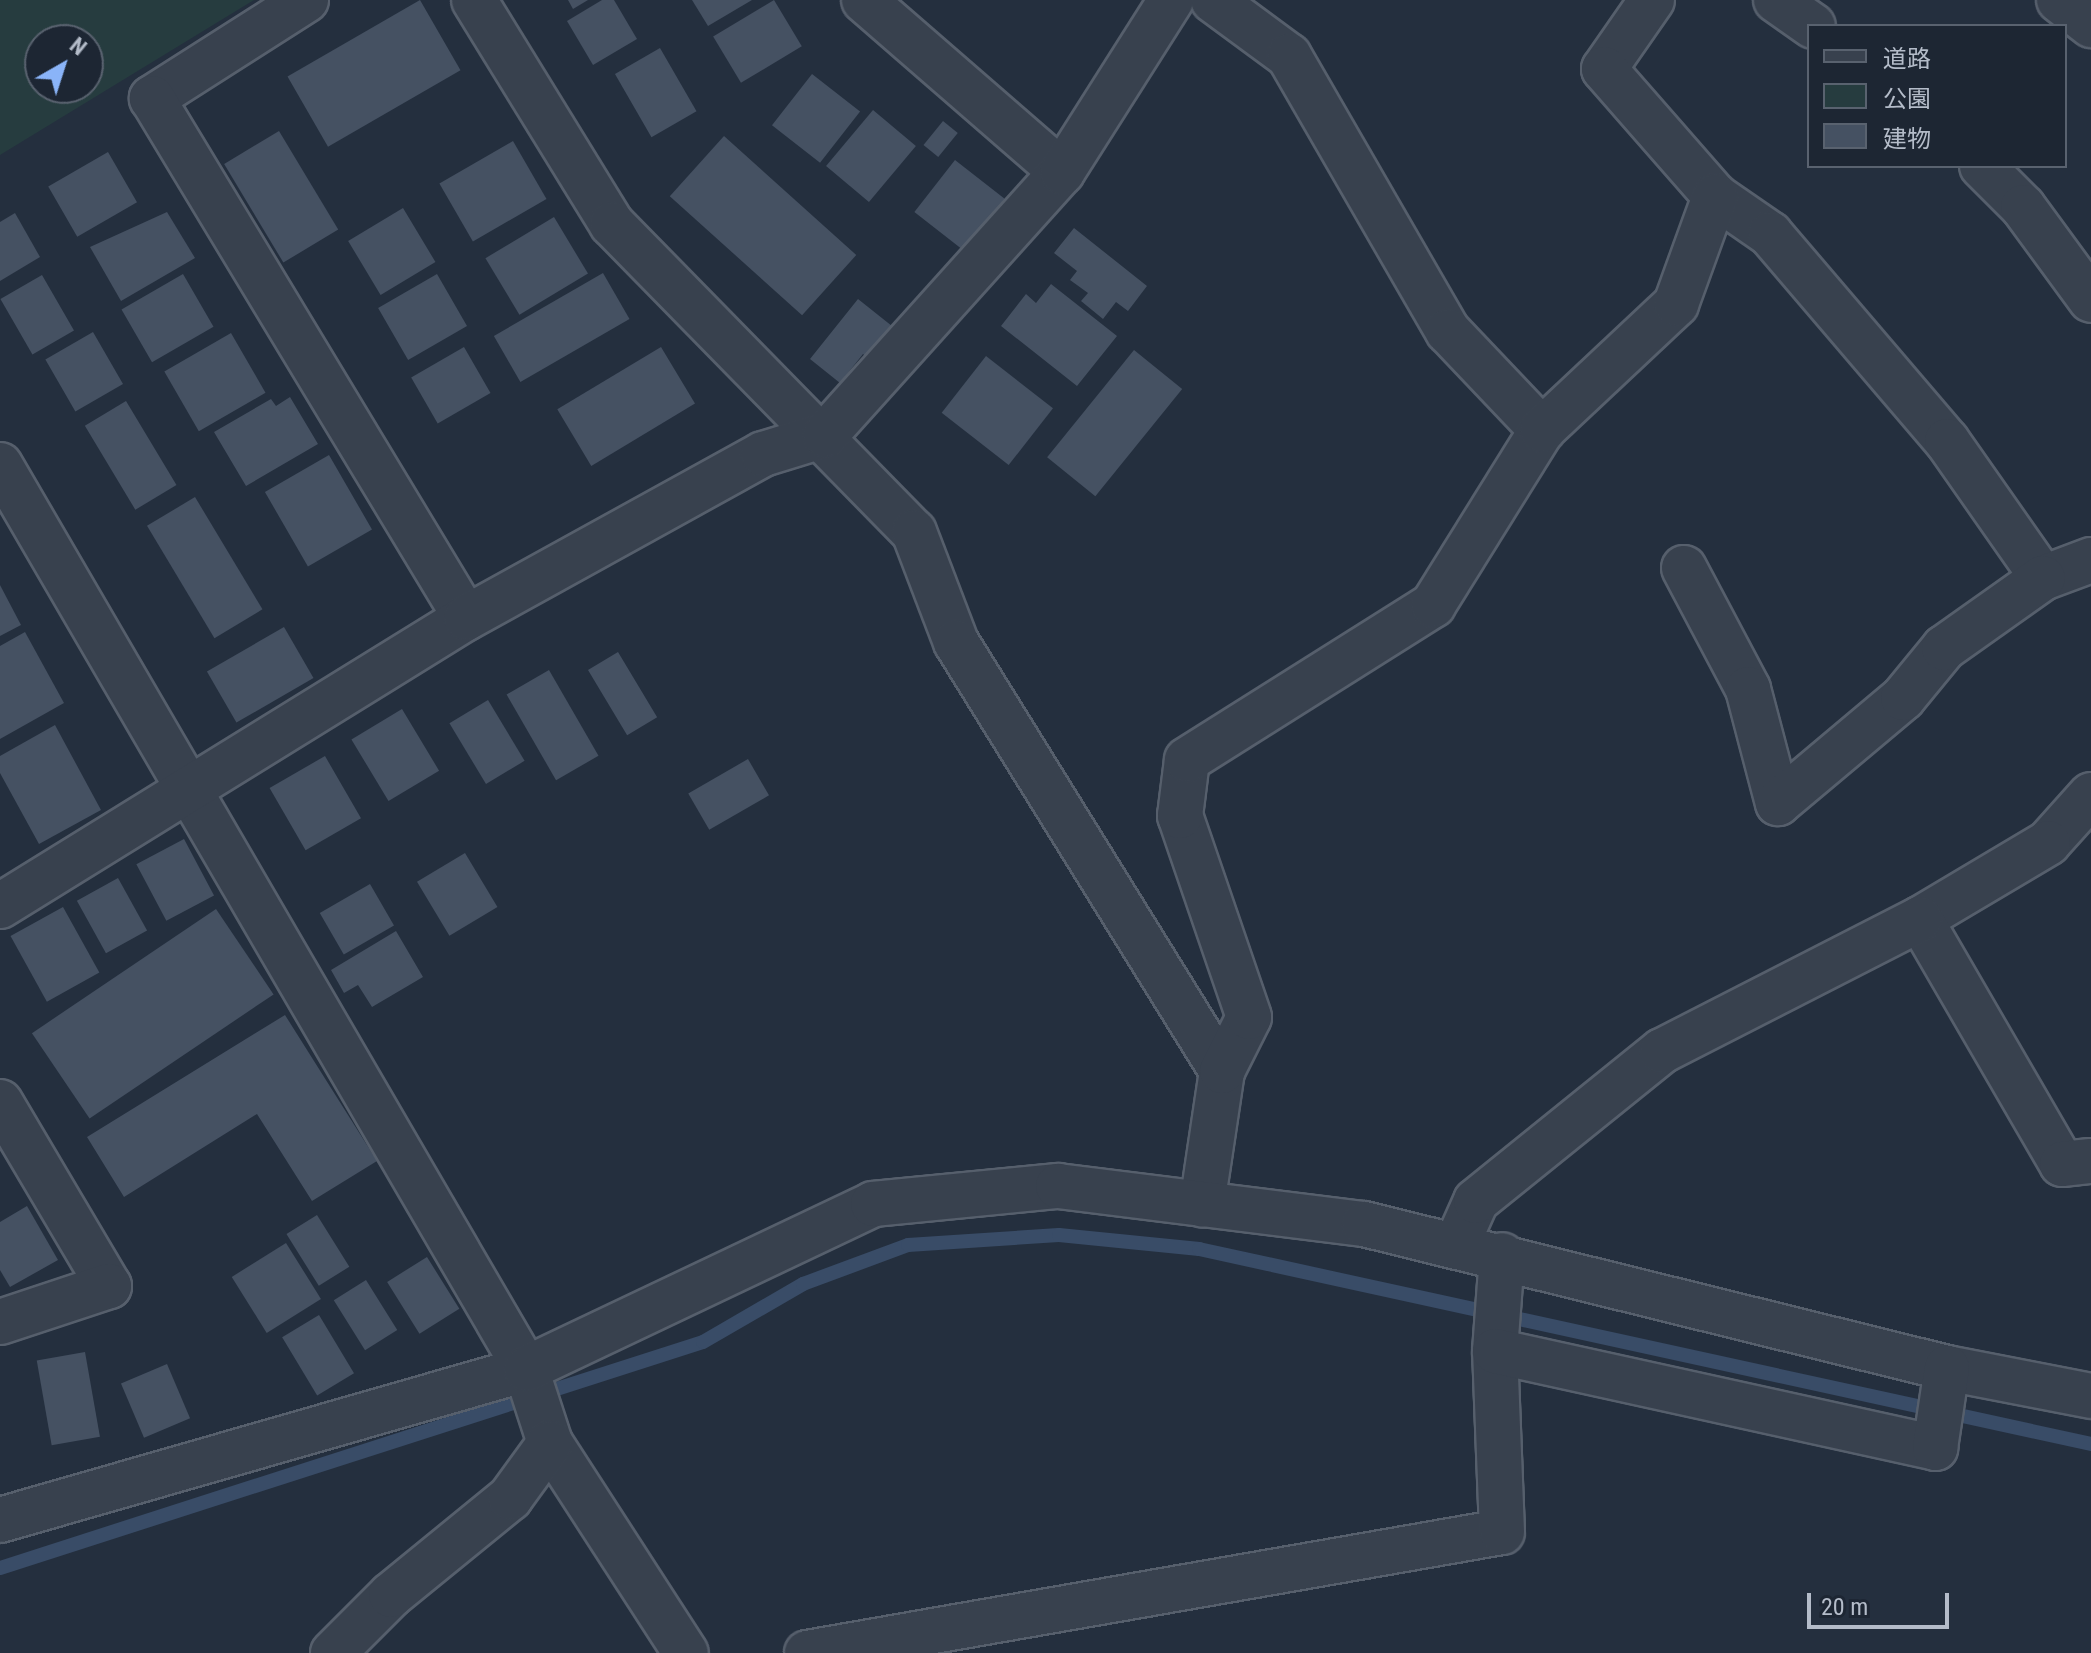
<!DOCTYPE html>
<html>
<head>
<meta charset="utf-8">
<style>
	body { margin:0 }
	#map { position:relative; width:2091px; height:1653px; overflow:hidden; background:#242f3e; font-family:"Roboto Condensed","Noto Sans JP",sans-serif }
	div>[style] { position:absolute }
	.green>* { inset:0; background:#263c3f }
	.stream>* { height:14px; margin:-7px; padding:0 7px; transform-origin:7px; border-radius:7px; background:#394c67 }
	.building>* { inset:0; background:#455162; transform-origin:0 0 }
	.roads { filter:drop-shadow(2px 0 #565f6c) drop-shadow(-2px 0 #565f6c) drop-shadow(0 2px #565f6c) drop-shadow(0 -2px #565f6c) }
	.minor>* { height:44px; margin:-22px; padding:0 22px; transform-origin:22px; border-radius:22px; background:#38414e }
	span { translate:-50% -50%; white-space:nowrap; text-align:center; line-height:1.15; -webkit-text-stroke:6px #1d2633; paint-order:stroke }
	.legend { position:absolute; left:1807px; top:24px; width:260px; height:144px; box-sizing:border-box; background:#1d2633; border:2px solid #59626f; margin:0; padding:10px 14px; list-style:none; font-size:24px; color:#b4bcc9 }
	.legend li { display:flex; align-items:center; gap:16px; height:40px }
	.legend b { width:40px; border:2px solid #59626f }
	.north { position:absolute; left:24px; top:24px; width:80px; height:80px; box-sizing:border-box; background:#1d2633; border:2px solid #59626f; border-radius:50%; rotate:39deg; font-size:22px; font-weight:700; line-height:32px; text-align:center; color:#b4bcc9 }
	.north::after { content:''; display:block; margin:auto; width:28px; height:36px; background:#8ab4f8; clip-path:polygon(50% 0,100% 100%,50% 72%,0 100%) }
	.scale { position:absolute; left:1807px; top:1593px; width:142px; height:36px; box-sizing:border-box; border:4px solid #b4bcc9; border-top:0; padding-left:10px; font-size:24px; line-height:28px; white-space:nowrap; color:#b4bcc9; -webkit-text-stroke:6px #1d2633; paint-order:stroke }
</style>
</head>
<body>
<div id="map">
	<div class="green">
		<div style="clip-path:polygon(evenodd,0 0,254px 0,0 155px,0 0,40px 40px,88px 40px,88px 88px,40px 88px,40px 40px)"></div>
	</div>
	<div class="stream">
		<div style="left:0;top:1568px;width:738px;rotate:-17.82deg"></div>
		<div style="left:703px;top:1342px;width:116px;rotate:-30.1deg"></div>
		<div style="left:803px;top:1284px;width:112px;rotate:-20.4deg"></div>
		<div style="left:908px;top:1245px;width:151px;rotate:-3.8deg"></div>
		<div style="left:1059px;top:1235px;width:141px;rotate:5.7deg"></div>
		<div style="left:1199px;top:1249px;width:913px;rotate:12.33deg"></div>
	</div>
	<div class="building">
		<div style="left:420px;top:0;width:81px;height:153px;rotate:60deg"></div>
		<div style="clip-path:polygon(568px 0,588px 0,573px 9px)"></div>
		<div style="clip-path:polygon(602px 0,614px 0,637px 39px,593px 65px,567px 21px)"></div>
		<div style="clip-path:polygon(692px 0,752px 0,708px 26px)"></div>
		<div style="left:774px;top:0;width:54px;height:71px;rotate:59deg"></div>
		<div style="left:660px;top:48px;width:73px;height:52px;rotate:60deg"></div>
		<div style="left:812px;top:74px;width:61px;height:65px;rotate:38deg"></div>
		<div style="left:873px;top:110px;width:56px;height:73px;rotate:40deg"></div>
		<div style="left:943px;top:121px;width:19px;height:31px;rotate:39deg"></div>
		<div style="left:279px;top:131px;width:115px;height:64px;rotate:59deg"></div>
		<div style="left:724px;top:136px;width:178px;height:81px;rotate:42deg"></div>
		<div style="left:513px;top:141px;width:67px;height:85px;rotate:60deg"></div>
		<div style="left:108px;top:152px;width:58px;height:69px;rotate:60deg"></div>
		<div style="left:955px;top:160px;width:63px;height:66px;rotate:38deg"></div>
		<div style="left:403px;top:208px;width:63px;height:64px;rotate:59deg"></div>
		<div style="clip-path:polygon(167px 212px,195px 258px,121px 301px,90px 247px)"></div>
		<div style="clip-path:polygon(15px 213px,40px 257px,0 281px,0 222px)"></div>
		<div style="left:554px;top:217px;width:66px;height:80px;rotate:59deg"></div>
		<div style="clip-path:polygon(1074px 228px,1147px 286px,1128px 311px,1116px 302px,1103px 319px,1081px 301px,1088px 293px,1070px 280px,1077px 271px,1054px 253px)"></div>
		<div style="left:603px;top:273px;width:53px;height:126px;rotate:60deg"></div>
		<div style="left:183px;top:274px;width:61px;height:71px;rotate:60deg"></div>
		<div style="left:437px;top:274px;width:60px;height:68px;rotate:60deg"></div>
		<div style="left:42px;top:275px;width:64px;height:48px;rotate:60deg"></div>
		<div style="clip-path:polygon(1051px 284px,1117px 336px,1077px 386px,1001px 326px,1026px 294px,1036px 303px)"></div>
		<div style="clip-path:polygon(858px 299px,902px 334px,877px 366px,863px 354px,840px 383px,810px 359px)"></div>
		<div style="left:93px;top:332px;width:60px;height:55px;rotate:60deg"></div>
		<div style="left:231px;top:333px;width:69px;height:77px;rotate:60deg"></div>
		<div style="left:464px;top:347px;width:53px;height:61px;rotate:60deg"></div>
		<div style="left:661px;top:347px;width:66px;height:121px;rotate:59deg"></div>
		<div style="left:1134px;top:350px;width:62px;height:138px;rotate:39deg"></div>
		<div style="left:986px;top:356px;width:85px;height:72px;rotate:38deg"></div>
		<div style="clip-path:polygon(290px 397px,318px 444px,246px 486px,214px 432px,271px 399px,276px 406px)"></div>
		<div style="left:126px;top:401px;width:98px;height:48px;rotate:59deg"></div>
		<div style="left:329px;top:455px;width:86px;height:74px;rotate:60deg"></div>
		<div style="left:195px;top:497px;width:131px;height:56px;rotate:59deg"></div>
		<div style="clip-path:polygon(0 585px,21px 625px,0 636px)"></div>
		<div style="left:284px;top:627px;width:59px;height:89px;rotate:60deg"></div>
		<div style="clip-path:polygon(25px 632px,64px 703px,0 739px,0 646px)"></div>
		<div style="left:618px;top:652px;width:76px;height:35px;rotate:59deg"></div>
		<div style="left:549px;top:670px;width:99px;height:49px;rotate:60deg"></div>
		<div style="left:488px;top:700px;width:71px;height:45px;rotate:59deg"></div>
		<div style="left:402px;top:709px;width:72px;height:59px;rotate:59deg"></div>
		<div style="clip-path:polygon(55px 725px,101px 810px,39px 844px,0 773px,0 756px)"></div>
		<div style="left:325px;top:756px;width:72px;height:64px;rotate:60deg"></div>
		<div style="left:748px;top:759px;width:42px;height:69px;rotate:60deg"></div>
		<div style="left:184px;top:839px;width:64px;height:54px;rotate:62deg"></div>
		<div style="left:465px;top:853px;width:63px;height:56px;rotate:59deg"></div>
		<div style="left:118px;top:878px;width:60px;height:47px;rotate:61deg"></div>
		<div style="left:370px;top:884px;width:48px;height:58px;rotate:60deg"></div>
		<div style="left:63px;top:907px;width:75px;height:60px;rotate:61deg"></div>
		<div style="left:216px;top:909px;width:103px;height:222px;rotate:56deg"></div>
		<div style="clip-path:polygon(396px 931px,423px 977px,372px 1007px,358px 985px,344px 993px,331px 970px)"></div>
		<div style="clip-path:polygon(285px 1015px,377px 1161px,312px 1201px,257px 1114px,124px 1197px,87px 1137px)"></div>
		<div style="clip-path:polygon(27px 1206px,58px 1260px,10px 1287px,0 1270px,0 1222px)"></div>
		<div style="left:317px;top:1215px;width:61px;height:36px;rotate:58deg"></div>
		<div style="left:286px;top:1243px;width:66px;height:64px;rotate:58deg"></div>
		<div style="left:427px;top:1257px;width:61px;height:47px;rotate:58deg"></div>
		<div style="left:366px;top:1280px;width:59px;height:38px;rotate:58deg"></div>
		<div style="left:319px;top:1315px;width:68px;height:43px;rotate:59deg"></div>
		<div style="left:85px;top:1352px;width:86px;height:49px;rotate:80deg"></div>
		<div style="left:167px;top:1364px;width:59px;height:50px;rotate:67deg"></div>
	</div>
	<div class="roads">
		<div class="minor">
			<div style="left:306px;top:0;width:183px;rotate:147.5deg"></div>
			<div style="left:152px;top:98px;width:607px;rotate:58.87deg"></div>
			<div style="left:474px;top:0;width:263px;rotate:58.4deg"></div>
			<div style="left:612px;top:224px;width:431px;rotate:45.6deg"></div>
			<div style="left:914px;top:532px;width:118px;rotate:69.1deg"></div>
			<div style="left:956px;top:642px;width:505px;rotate:58.2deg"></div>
			<div style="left:1222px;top:1071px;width:135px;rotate:98.5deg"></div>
			<div style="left:864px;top:0;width:262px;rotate:41deg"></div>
			<div style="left:1213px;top:0;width:94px;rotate:36.4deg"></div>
			<div style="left:1289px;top:56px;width:318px;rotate:60deg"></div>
			<div style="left:1448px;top:331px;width:137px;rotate:46.5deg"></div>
			<div style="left:1652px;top:0;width:84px;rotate:124.8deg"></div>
			<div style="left:1604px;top:69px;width:169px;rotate:48.8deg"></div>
			<div style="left:1715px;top:196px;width:67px;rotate:34.6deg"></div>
			<div style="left:1770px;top:234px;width:272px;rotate:49.5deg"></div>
			<div style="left:1947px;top:441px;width:167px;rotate:55deg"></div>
			<div style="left:2043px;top:578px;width:51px;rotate:-20.6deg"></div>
			<div style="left:1776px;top:0;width:45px;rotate:35.1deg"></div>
			<div style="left:2059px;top:0;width:41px;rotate:38deg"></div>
			<div style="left:1982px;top:166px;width:58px;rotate:45deg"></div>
			<div style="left:2023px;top:207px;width:115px;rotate:53.8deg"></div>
			<div style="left:0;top:465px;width:1046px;rotate:59.81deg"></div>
			<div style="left:526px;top:1369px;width:78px;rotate:72deg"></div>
			<div style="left:550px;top:1443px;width:250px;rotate:57.1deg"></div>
			<div style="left:1684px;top:568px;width:137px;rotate:62.1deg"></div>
			<div style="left:1748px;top:689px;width:118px;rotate:75.3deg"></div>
			<div style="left:1778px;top:803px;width:163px;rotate:-40deg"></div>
			<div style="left:1903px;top:698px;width:65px;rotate:-50.6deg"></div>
			<div style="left:1944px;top:648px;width:121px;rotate:-35.3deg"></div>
			<div style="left:2091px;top:795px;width:64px;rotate:131.9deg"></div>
			<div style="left:2048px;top:843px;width:149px;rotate:149.3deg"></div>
			<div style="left:1920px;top:919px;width:283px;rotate:59.9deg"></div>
			<div style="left:2062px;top:1164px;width:29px;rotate:-6deg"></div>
			<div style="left:0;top:906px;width:548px;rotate:-31.72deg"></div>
			<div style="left:466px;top:618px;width:339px;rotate:-28.9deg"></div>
			<div style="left:763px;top:454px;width:65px;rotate:-17deg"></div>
			<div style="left:825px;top:435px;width:354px;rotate:-48deg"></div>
			<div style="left:1062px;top:172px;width:204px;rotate:-57.6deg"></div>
			<div style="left:1222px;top:1071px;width:60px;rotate:-63.4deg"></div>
			<div style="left:1249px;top:1017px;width:213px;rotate:-108.9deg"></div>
			<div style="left:1180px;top:816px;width:56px;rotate:-82.9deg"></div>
			<div style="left:1187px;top:760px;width:291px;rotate:-32.2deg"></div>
			<div style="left:1433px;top:605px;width:206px;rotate:-58.1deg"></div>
			<div style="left:1542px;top:430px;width:184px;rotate:-43.2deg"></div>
			<div style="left:1676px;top:304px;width:115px;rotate:-70.1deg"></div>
			<div style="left:0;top:1102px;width:214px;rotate:59.4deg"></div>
			<div style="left:109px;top:1286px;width:115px;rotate:161.7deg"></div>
			<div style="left:1456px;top:1246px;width:49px;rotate:-66deg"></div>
			<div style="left:1476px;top:1201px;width:239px;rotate:-38.9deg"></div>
			<div style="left:1662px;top:1051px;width:290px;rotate:-27.1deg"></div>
			<div style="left:1495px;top:1351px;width:96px;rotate:-85.8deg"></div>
			<div style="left:0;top:1520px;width:547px;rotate:-16.02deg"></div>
			<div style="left:526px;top:1369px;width:384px;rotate:-25.4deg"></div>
			<div style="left:873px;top:1204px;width:186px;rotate:-5.6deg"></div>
			<div style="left:1058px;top:1186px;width:308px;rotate:7.1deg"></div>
			<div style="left:1364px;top:1224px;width:601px;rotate:13.87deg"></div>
			<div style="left:1947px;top:1368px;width:147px;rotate:11deg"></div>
			<div style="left:333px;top:1653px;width:82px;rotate:-45deg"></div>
			<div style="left:391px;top:1595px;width:154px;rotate:-39.2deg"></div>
			<div style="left:510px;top:1498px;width:68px;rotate:-54deg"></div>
			<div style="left:807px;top:1653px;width:705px;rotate:-9.88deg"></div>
			<div style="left:1502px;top:1532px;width:181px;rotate:-92.2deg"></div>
			<div style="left:1495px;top:1351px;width:451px;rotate:12.4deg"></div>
			<div style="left:1935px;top:1448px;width:81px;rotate:-81.5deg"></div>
		</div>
	</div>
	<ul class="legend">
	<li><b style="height:10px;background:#38414e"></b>道路</li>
	<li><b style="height:22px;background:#263c3f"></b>公園</li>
	<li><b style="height:22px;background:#455162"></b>建物</li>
	</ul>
	<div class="north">N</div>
	<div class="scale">20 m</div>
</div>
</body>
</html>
